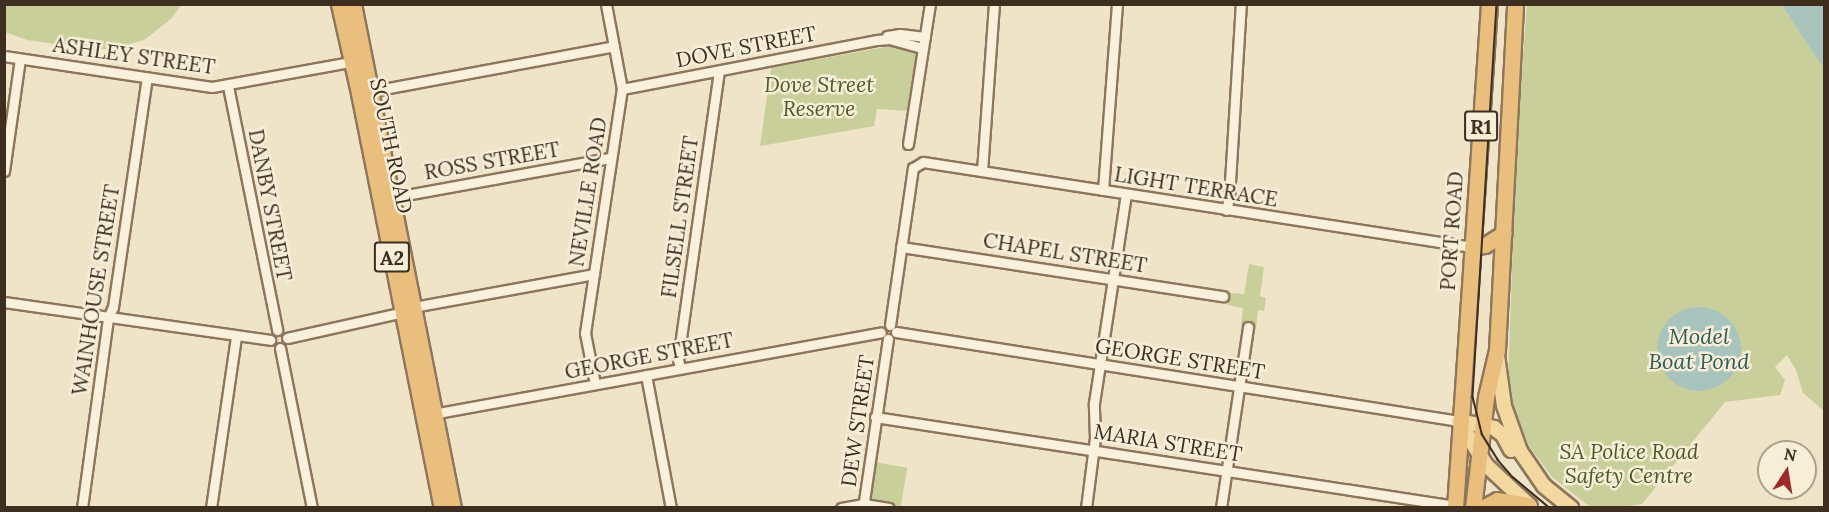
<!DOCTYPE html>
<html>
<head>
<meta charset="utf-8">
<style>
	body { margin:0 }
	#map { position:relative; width:1829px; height:512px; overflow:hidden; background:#f0e4c8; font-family:Lora,serif }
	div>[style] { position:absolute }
	.green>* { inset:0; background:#c9cf9b; transform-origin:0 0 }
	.water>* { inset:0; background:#a9c4bc }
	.round { border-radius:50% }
	.roads { filter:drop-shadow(2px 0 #8d765c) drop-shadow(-2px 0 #8d765c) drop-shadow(0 2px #8d765c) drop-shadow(0 -2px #8d765c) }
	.minor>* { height:9px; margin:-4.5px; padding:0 4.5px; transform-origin:4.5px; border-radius:4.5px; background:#faf1dc }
	.primary>* { height:14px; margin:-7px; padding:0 7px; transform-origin:7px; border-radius:7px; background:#f3d9a0 }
	.trunk>* { height:15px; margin:-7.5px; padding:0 7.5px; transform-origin:7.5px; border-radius:7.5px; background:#eabe7c }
	.tram>* { height:1.5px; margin:-0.75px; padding:0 0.75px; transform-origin:0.75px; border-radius:0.75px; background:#3d2e20 }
	span { translate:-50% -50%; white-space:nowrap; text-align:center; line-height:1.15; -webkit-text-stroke:5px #f7eed8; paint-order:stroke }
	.shield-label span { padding:2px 4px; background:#f7eed8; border:2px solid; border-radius:4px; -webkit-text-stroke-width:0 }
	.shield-label { font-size:20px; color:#3d2e20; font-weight:700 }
	.street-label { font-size:21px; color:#3d2e20 }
	.park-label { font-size:21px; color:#4d5a26; font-style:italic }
	.water-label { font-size:22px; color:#2f5d5a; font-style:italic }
	.frame { position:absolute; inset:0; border:6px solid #3d2e20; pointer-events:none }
	.north { position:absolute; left:1757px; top:440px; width:60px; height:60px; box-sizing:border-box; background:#f7eed8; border:2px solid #ada18e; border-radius:50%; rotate:12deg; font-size:16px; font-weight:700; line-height:24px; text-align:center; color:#3d2e20 }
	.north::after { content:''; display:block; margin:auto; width:21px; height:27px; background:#9e2a2b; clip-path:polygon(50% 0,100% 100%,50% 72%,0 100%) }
</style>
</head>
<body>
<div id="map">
	<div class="green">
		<div style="clip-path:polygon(4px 5px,5px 4px,181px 5px,171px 19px,144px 40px,112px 49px,91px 49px,27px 40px,5px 32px)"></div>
		<div style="clip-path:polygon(1527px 5px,1824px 5px,1824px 411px,1803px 393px,1796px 370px,1787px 355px,1775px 367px,1785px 380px,1780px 395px,1725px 402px,1642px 504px,1624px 507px,1590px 507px,1552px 477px,1529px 446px,1510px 399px,1508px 381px,1517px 129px)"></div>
		<div style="clip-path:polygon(890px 46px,920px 48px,908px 111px,877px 109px,874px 126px,760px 146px,771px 68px)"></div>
		<div style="clip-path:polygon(1249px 264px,1264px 267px,1260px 296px,1266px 298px,1264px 311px,1258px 310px,1256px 329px,1241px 327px,1243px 308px,1228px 305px,1229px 293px,1244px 294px)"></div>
		<div style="left:869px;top:461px;width:39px;height:43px;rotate:10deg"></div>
	</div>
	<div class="water">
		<div style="clip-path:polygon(1782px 5px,1824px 5px,1824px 67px,1820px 63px)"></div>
		<div class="round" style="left:1657px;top:307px;width:84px;height:84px"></div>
	</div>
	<div class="roads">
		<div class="minor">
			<div style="left:887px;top:36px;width:13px;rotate:-9deg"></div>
			<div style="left:900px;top:34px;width:25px;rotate:7deg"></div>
			<div style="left:4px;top:56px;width:210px;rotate:8.5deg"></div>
			<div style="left:212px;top:87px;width:145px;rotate:-10.3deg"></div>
			<div style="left:228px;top:86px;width:249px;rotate:78.6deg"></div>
			<div style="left:622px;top:89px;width:260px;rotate:-10.9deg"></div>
			<div style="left:877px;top:40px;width:12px;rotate:-5deg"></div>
			<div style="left:889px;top:39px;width:35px;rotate:15deg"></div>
			<div style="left:367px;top:92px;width:251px;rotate:-10.5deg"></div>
			<div style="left:908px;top:144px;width:142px;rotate:-81.1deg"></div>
			<div style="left:4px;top:171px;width:113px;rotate:-81.9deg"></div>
			<div style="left:982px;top:171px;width:167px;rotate:-85.9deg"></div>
			<div style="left:1103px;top:190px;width:187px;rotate:-85.7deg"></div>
			<div style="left:389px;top:198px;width:225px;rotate:-10.3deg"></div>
			<div style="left:1226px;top:210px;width:12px;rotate:-76deg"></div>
			<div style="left:1229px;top:198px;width:194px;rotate:-86.5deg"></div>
			<div style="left:901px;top:247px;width:326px;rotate:8.7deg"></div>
			<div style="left:4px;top:302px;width:269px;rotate:8.1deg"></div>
			<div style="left:890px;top:325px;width:159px;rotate:-81.7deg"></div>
			<div style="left:913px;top:168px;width:12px;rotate:-31deg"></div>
			<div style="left:923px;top:162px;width:556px;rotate:8.8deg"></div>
			<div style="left:896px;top:332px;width:570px;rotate:8.98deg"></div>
			<div style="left:287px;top:338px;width:119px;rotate:-12.6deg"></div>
			<div style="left:403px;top:312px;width:11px;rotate:-27deg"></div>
			<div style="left:413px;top:307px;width:184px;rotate:-10.3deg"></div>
			<div style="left:280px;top:348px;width:163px;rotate:78.7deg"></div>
			<div style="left:680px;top:368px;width:9px;rotate:-103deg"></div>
			<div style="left:678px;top:359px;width:291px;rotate:-81.9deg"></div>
			<div style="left:646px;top:375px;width:135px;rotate:79.4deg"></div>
			<div style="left:595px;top:384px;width:52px;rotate:-101.1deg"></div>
			<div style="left:585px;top:333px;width:247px;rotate:-81.4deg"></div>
			<div style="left:622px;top:89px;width:86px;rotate:-100.7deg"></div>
			<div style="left:432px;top:414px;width:456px;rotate:-10.3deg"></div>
			<div style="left:875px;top:417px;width:587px;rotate:8.72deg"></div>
			<div style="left:82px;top:508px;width:192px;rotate:-82.2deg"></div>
			<div style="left:108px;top:318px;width:12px;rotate:-66deg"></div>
			<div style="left:113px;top:307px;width:232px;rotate:-81.6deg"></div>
			<div style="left:211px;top:508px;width:173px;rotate:-81.7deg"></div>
			<div style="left:841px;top:508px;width:23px;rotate:-10deg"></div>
			<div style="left:864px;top:504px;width:25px;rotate:9deg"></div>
			<div style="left:863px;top:508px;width:171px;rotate:-81.6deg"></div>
			<div style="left:1086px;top:508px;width:71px;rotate:-82.7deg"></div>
			<div style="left:1095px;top:438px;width:35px;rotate:-92deg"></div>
			<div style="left:1094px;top:403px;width:211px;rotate:-81.3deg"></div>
			<div style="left:1221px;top:508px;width:183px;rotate:-81.5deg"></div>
		</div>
		<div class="primary">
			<div style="left:1497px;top:355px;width:51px;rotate:82.2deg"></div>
			<div style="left:1504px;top:406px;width:48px;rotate:70.4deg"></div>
			<div style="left:1520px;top:451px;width:42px;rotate:55.6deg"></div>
			<div style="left:1544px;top:486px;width:35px;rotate:39deg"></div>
			<div style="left:1459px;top:421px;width:52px;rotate:58.5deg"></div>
			<div style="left:1486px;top:465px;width:60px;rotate:43deg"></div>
			<div style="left:1459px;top:421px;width:36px;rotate:11deg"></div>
			<div style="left:1494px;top:428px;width:11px;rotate:38deg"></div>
			<div style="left:1503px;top:435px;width:17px;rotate:62deg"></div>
		</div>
		<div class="trunk">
			<div style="left:339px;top:4px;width:91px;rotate:77.3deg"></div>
			<div style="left:359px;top:93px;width:423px;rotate:78.7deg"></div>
			<div style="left:353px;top:4px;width:514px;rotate:78.78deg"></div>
			<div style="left:1472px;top:247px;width:13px;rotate:-9deg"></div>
			<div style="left:1485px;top:245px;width:22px;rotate:-32deg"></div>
			<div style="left:1455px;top:508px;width:505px;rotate:-86.14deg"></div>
			<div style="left:1473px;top:508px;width:112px;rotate:-83.3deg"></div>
			<div style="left:1486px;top:397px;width:48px;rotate:-76.8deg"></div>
			<div style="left:1497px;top:350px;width:346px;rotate:-87deg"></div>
			<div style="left:1482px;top:508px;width:17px;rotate:-28deg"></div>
			<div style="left:1497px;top:500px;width:31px;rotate:9deg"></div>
		</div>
	</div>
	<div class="tram">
		<div style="left:1497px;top:4px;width:394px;rotate:93.5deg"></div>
		<div style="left:1473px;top:397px;width:38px;rotate:76deg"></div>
		<div style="left:1482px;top:434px;width:31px;rotate:58deg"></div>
		<div style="left:1498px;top:460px;width:23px;rotate:49deg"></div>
		<div style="left:1513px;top:477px;width:48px;rotate:40deg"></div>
	</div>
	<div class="shield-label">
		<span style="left:1481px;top:126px">R1</span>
		<span style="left:392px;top:257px">A2</span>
	</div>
	<div class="street-label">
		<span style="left:746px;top:47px;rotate:-11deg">DOVE STREET</span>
		<span style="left:134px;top:56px;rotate:8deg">ASHLEY STREET</span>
		<span style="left:391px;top:146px;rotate:78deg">SOUTH ROAD</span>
		<span style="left:492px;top:161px;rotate:-10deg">ROSS STREET</span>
		<span style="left:1196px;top:187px;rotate:9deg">LIGHT TERRACE</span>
		<span style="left:588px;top:192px;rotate:-81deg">NEVILLE ROAD</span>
		<span style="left:270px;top:205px;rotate:79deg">DANBY STREET</span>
		<span style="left:680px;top:217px;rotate:-82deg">FILSELL STREET</span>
		<span style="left:1452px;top:231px;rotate:-86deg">PORT ROAD</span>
		<span style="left:1065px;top:253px;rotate:9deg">CHAPEL STREET</span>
		<span style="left:96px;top:290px;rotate:-81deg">WAINHOUSE STREET</span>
		<span style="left:649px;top:356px;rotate:-11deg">GEORGE STREET</span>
		<span style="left:1180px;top:359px;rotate:9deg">GEORGE STREET</span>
		<span style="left:858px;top:421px;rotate:-82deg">DEW STREET</span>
		<span style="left:1168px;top:443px;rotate:9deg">MARIA STREET</span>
	</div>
	<div class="park-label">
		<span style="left:819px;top:97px">Dove Street<br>Reserve</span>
		<span style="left:1629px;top:464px">SA Police Road<br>Safety Centre</span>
	</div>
	<div class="water-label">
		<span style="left:1699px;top:349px">Model<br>Boat Pond</span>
	</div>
	<div class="frame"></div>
	<div class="north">N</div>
</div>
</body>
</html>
